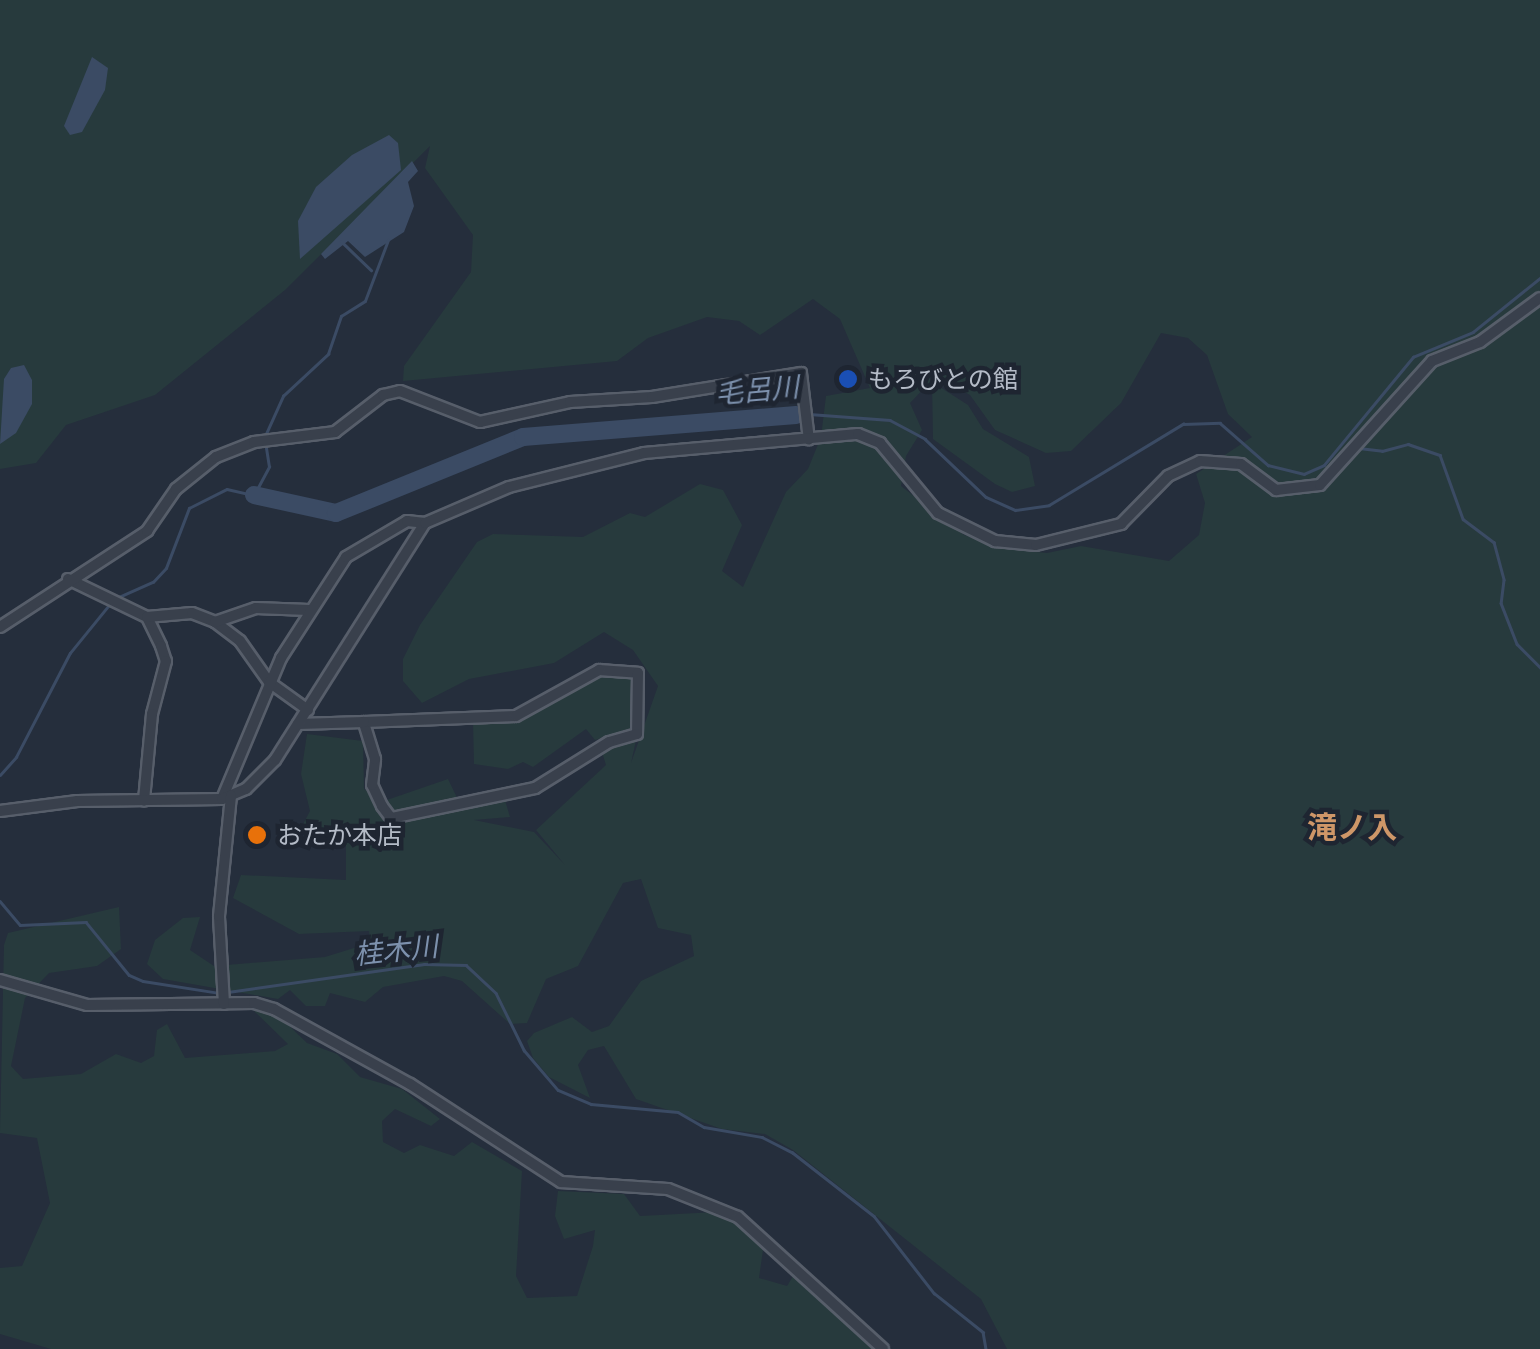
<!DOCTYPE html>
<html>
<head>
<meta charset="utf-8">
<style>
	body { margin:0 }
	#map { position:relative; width:1540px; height:1349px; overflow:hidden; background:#252e3c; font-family:"Golos Text","Noto Sans JP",sans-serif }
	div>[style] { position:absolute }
	.green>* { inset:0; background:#273a3d }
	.water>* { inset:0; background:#3b4b64 }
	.stream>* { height:2.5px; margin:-1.25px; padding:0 1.25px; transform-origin:1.25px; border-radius:1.25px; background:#3b4b64 }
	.river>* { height:18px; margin:-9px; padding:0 9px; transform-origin:9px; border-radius:9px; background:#3b4b64 }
	.roads { filter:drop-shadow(2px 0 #575e6a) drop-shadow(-2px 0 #575e6a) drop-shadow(0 2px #575e6a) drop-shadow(0 -2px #575e6a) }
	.minor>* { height:10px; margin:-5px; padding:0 5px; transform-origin:5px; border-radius:5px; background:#39404c }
	.dots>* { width:28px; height:28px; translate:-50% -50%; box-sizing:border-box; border:5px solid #1e2531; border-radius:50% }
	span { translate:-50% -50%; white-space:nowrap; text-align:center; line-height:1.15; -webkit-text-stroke:9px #1e2531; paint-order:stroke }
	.poi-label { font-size:25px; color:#b4bbc7 }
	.left { translate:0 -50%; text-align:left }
	.water-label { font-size:28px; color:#7d91ad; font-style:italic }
	.quarter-label { font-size:30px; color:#ce9668; font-weight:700 }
</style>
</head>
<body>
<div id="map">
	<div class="green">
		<div style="clip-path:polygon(evenodd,0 0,1540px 0,1540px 1349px,1007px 1349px,981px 1299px,793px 1150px,765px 1134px,722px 1129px,636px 1099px,604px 1046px,588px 1050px,578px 1065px,590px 1098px,549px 1077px,533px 1058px,527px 1041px,534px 1033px,572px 1017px,592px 1032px,609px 1026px,641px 981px,694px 956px,691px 935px,658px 928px,641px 879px,623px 883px,578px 966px,546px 979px,527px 1023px,510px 1024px,462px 981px,444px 976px,383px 987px,365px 1002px,330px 993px,325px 1006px,306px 1006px,290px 990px,278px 999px,163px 979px,147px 964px,155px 940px,183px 918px,200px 917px,190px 950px,214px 966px,325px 957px,370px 943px,369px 931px,299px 934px,233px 898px,241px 875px,346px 880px,346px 841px,301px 828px,310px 811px,301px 774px,307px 734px,363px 741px,364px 789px,384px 801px,448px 779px,463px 810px,504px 797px,510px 817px,474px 820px,534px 832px,565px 865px,536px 830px,606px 765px,601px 749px,637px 736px,631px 763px,658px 686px,633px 650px,604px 632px,554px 663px,469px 679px,422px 703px,403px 681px,403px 659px,420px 625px,477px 542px,493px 534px,583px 537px,630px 513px,645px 517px,700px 484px,723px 490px,742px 525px,722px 571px,743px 587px,786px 492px,808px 469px,821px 437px,826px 396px,870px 388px,840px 319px,813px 299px,760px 335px,739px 321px,707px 317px,648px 338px,617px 361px,403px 381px,404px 366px,471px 272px,473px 235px,425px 168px,430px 146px,285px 290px,155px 395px,66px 425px,36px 463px,0 469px,0 0,1161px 333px,1188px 338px,1207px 355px,1228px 414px,1252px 437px,1196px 474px,1205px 503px,1199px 535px,1169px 561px,1081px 546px,1047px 553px,1004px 549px,964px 535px,901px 486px,906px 456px,922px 430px,910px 403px,936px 376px,970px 395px,995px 430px,1046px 453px,1071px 451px,1121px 403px,1161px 333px)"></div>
		<div style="clip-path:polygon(932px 382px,968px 405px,983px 429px,1029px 457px,1035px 486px,1012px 492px,995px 484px,933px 439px)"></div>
		<div style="clip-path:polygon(599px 673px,635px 676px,633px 729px,595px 740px,586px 729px,533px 767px,523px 762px,508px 769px,474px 764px,473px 722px,517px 720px)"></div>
		<div style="clip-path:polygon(119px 907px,121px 949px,97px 966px,49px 973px,25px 998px,11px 1066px,23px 1079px,81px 1074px,116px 1054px,141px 1063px,154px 1056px,157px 1030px,167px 1024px,185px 1058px,275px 1051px,288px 1044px,250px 1007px,280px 1017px,307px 1043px,337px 1054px,360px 1077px,402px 1089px,440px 1119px,431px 1126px,395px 1109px,382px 1121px,383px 1142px,404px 1153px,420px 1145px,454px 1156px,472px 1142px,522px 1171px,516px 1276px,527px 1298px,577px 1296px,593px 1246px,595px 1230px,564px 1239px,555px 1216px,558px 1191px,624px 1194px,640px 1216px,717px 1212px,764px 1243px,759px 1278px,787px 1286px,795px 1273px,875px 1349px,51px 1349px,0 1334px,0 1268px,22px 1266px,50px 1203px,37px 1138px,0 1133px,4px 945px,8px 933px)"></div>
	</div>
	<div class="water">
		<div style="clip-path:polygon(92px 57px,108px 68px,105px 90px,82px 132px,70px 135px,64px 126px)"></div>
		<div style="clip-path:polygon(389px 135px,398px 143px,401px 170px,300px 259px,298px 221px,316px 187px,352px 155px)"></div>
		<div style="clip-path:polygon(412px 161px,418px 171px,408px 182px,414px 206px,404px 232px,365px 257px,348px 241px,325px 259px,321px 254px)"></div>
		<div style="clip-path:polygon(24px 365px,32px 380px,32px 404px,16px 433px,0 444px,4px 379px,11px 368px)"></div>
	</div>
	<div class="stream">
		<div style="left:341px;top:241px;width:42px;rotate:44deg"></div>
		<div style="left:809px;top:414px;width:81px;rotate:4.2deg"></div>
		<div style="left:890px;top:420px;width:40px;rotate:28deg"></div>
		<div style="left:925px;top:439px;width:84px;rotate:43.6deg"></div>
		<div style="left:986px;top:497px;width:32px;rotate:24deg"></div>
		<div style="left:1015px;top:510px;width:34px;rotate:-8deg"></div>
		<div style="left:1049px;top:505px;width:157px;rotate:-31.2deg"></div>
		<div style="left:1183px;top:424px;width:37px;rotate:-2deg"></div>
		<div style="left:1220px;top:423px;width:64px;rotate:41.2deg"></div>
		<div style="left:1268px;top:465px;width:37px;rotate:14deg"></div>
		<div style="left:1304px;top:474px;width:22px;rotate:-24deg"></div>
		<div style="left:1324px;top:465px;width:140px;rotate:-50.5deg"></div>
		<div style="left:1413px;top:357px;width:65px;rotate:-22.6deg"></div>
		<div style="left:1473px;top:332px;width:86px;rotate:-38.9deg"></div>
		<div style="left:265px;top:436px;width:44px;rotate:-65.8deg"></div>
		<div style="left:283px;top:396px;width:62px;rotate:-43deg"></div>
		<div style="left:328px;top:354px;width:40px;rotate:-71.1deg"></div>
		<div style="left:341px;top:316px;width:28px;rotate:-32deg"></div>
		<div style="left:365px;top:301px;width:65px;rotate:-69.3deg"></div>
		<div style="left:1359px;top:448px;width:23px;rotate:7deg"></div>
		<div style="left:1382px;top:451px;width:27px;rotate:-15deg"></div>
		<div style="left:1408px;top:444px;width:34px;rotate:19deg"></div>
		<div style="left:1440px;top:455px;width:68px;rotate:70.2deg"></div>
		<div style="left:1463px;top:519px;width:39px;rotate:37deg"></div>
		<div style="left:1494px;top:542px;width:39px;rotate:75deg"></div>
		<div style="left:1504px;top:580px;width:23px;rotate:97deg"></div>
		<div style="left:1501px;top:603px;width:44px;rotate:68.7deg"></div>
		<div style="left:1517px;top:644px;width:33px;rotate:45deg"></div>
		<div style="left:119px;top:597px;width:37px;rotate:-24deg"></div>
		<div style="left:153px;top:582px;width:19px;rotate:-47deg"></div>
		<div style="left:166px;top:568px;width:64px;rotate:-69deg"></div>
		<div style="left:189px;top:508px;width:42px;rotate:-26.6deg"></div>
		<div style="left:227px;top:489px;width:28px;rotate:13deg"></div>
		<div style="left:254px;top:495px;width:32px;rotate:-62deg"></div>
		<div style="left:269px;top:467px;width:24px;rotate:-99deg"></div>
		<div style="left:0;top:775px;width:24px;rotate:-48deg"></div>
		<div style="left:16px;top:757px;width:117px;rotate:-62.6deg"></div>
		<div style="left:70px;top:653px;width:62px;rotate:-50.9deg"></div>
		<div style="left:0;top:901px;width:31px;rotate:50deg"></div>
		<div style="left:20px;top:925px;width:66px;rotate:-2.6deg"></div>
		<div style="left:86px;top:922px;width:68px;rotate:50.9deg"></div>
		<div style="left:129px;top:975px;width:15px;rotate:23deg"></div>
		<div style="left:143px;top:981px;width:78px;rotate:8.9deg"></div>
		<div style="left:228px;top:992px;width:198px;rotate:-8.1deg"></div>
		<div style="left:424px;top:964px;width:42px;rotate:1.4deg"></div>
		<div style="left:466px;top:965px;width:41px;rotate:43deg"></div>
		<div style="left:496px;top:993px;width:64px;rotate:63.8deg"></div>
		<div style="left:524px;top:1050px;width:52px;rotate:49.6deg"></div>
		<div style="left:558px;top:1090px;width:36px;rotate:23deg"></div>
		<div style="left:591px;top:1104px;width:87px;rotate:5.3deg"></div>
		<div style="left:678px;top:1112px;width:30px;rotate:30deg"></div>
		<div style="left:704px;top:1127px;width:59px;rotate:9.8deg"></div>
		<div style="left:762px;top:1137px;width:34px;rotate:27deg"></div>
		<div style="left:792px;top:1152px;width:104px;rotate:38deg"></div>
		<div style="left:874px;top:1216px;width:98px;rotate:52.1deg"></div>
		<div style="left:934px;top:1293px;width:63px;rotate:38.5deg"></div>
		<div style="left:983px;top:1332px;width:17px;rotate:80deg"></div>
	</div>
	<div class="river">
		<div style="left:254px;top:495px;width:84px;rotate:12.4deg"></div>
		<div style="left:336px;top:513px;width:202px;rotate:-22.1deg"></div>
		<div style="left:523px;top:437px;width:274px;rotate:-4.6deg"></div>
	</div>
	<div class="roads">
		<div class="minor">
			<div style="left:68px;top:579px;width:88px;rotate:25.7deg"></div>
			<div style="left:147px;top:617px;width:32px;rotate:64deg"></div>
			<div style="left:161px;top:646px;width:16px;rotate:72deg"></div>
			<div style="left:166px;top:661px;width:55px;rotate:104.8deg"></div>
			<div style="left:152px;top:714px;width:87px;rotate:95.3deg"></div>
			<div style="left:147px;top:617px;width:45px;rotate:-5.1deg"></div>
			<div style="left:192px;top:613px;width:25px;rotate:21deg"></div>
			<div style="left:215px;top:622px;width:31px;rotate:37deg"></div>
			<div style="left:240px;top:641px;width:50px;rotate:54.7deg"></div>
			<div style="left:269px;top:682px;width:48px;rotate:35.7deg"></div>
			<div style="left:215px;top:622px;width:43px;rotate:-18.9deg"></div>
			<div style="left:256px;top:608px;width:53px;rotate:2.2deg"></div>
			<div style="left:0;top:627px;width:176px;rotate:-33.1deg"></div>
			<div style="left:147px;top:531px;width:51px;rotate:-55.4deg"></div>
			<div style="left:176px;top:489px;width:51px;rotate:-38.7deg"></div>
			<div style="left:216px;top:457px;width:41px;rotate:-21.5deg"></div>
			<div style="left:254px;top:442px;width:82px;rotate:-7deg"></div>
			<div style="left:335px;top:432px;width:61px;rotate:-37.6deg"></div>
			<div style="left:383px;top:395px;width:17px;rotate:-13deg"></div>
			<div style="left:400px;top:391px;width:86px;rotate:21.2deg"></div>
			<div style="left:480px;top:422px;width:92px;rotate:-12.5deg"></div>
			<div style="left:570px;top:402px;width:82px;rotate:-3.5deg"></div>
			<div style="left:652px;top:397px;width:151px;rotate:-9.2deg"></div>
			<div style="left:801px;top:373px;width:67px;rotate:83.2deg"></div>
			<div style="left:599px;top:670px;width:39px;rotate:4deg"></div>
			<div style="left:638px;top:673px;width:61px;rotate:90.9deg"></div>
			<div style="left:637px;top:734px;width:29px;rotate:164deg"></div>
			<div style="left:609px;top:742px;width:87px;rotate:148.1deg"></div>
			<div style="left:535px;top:788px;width:147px;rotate:168.2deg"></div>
			<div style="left:391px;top:818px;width:15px;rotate:-127deg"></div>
			<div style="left:382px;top:806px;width:23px;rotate:-115deg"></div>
			<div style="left:372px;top:785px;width:26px;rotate:-83deg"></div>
			<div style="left:375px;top:759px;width:39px;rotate:-107deg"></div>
			<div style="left:364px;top:722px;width:152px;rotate:-2.3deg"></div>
			<div style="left:516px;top:716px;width:95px;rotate:-29deg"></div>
			<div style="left:298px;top:724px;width:66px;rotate:-1.7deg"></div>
			<div style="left:222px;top:799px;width:153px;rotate:-67.3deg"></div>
			<div style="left:281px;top:658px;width:120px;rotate:-57.2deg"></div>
			<div style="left:346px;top:557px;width:71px;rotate:-30.5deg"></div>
			<div style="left:407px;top:521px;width:18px;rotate:6deg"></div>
			<div style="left:0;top:811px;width:78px;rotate:-7.4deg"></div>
			<div style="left:77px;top:801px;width:145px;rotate:-0.8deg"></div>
			<div style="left:222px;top:799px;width:26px;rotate:-23deg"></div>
			<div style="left:246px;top:789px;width:41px;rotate:-45deg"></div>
			<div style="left:275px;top:760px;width:280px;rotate:-57.7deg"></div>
			<div style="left:425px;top:523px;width:91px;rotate:-23.2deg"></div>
			<div style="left:509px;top:487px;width:139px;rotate:-14.1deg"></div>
			<div style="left:644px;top:453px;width:215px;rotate:-5.1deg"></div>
			<div style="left:858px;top:434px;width:24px;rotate:22deg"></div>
			<div style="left:880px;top:443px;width:91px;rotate:50.4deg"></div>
			<div style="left:938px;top:513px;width:64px;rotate:26.2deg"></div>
			<div style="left:995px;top:541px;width:41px;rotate:5.6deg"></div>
			<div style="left:1036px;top:545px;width:88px;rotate:-13.9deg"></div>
			<div style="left:1121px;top:524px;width:67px;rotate:-45.6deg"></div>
			<div style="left:1168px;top:476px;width:35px;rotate:-25deg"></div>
			<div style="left:1200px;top:461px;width:41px;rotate:4.2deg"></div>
			<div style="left:1241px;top:464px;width:44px;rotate:36.6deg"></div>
			<div style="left:1276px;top:490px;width:44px;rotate:-6.5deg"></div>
			<div style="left:1320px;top:485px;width:167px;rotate:-47.9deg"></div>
			<div style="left:1432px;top:361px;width:52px;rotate:-21.6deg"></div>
			<div style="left:1480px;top:342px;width:74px;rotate:-36.3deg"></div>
			<div style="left:0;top:980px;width:91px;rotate:16deg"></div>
			<div style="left:87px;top:1005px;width:167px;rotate:-0.7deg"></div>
			<div style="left:254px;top:1003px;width:21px;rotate:17deg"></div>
			<div style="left:274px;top:1009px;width:155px;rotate:28.9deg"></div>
			<div style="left:410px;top:1084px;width:180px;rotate:33deg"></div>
			<div style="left:561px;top:1182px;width:107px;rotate:3.7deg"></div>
			<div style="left:668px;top:1189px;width:75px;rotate:21.8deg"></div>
			<div style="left:738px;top:1217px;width:196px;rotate:42.3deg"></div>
			<div style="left:224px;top:1004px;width:88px;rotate:-93.3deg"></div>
			<div style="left:219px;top:916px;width:121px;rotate:-84.3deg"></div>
		</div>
	</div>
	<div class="dots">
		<div style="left:848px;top:379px;background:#1a4fb4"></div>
		<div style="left:257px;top:835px;background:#e8710a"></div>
	</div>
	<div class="poi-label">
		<span class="left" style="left:868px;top:379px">もろびとの館</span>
		<span class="left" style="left:277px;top:835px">おたか本店</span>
	</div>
	<div class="water-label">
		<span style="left:757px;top:390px;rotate:-5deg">毛呂川</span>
		<span style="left:396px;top:950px;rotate:-6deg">桂木川</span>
	</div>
	<div class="quarter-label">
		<span style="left:1352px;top:827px">滝ノ入</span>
	</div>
</div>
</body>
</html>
